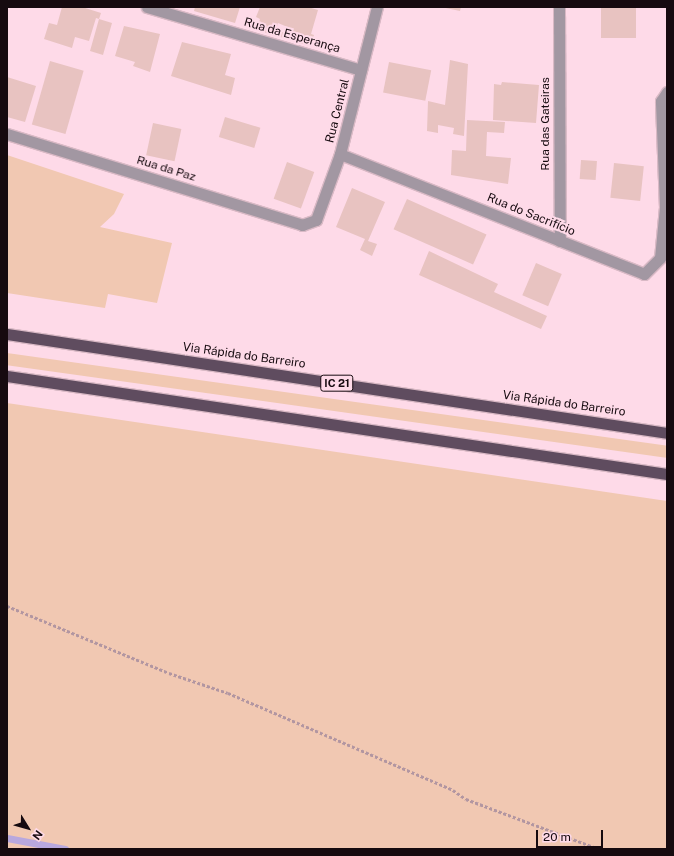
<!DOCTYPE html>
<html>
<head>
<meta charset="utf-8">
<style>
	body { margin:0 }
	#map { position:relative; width:674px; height:856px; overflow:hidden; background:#fedae8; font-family:"Public Sans",sans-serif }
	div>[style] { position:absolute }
	.green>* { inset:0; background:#f1c8b2; transform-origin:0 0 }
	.stream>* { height:7px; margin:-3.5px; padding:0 3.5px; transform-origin:3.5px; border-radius:3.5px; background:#b8a8de }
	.building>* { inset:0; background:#e8c3c1; transform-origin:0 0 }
	.path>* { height:2.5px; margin-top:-1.25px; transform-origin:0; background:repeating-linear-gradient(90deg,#b296a1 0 3px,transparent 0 5px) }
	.roads { filter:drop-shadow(1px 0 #d9b9c5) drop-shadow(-1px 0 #d9b9c5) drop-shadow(0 1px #d9b9c5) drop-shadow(0 -1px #d9b9c5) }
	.minor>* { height:11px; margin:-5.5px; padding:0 5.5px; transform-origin:5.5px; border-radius:5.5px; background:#a297a2 }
	.trunk>* { height:11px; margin:-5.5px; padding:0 5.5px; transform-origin:5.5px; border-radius:5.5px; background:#5f4c5f }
	span { translate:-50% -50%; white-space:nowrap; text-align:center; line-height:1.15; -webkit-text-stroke:4px #fedae8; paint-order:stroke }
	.shield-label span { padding:1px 3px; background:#fedae8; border:1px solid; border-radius:3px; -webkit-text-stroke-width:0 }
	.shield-label { font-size:11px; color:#160a0f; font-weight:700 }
	.street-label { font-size:12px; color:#160a0f }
	.frame { position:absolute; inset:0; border:8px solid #160a0f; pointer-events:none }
	.north { position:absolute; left:8px; top:808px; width:40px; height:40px; -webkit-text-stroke:3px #fedae8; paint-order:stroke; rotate:127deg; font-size:11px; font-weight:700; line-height:16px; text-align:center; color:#160a0f }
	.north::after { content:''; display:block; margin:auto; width:14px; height:18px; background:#160a0f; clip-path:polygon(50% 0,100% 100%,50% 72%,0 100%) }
	.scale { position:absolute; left:536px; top:830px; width:67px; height:18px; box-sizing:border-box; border:2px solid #160a0f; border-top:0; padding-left:5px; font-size:12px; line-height:14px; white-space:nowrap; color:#160a0f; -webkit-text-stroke:3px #fedae8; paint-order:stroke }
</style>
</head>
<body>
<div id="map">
	<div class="green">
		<div style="clip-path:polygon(7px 155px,124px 194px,114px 214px,100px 227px,172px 243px,157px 303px,108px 294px,105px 308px,7px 293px)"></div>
		<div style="left:7px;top:353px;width:667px;height:12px;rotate:8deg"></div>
		<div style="clip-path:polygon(7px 403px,667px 501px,667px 849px,7px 849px)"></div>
	</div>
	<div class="stream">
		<div style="left:7px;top:838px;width:59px;rotate:10.7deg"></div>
	</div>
	<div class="building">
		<div style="clip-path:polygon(62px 7px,82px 7px,101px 13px,99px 19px,112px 23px,103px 55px,90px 51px,99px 19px,96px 18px,89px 41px,75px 37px,72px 48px,44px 39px,49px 23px,57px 25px)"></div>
		<div style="clip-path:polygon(195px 7px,240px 7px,235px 23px,194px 11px)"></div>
		<div style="clip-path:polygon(evenodd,260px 7px,308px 7px,318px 10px,311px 34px,314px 35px,310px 46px,253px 29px,254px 24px,258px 25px,260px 19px,256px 17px,260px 7px,278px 23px,290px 28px,288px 34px,276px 30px,278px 23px)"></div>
		<div style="clip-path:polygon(441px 7px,461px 7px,460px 11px)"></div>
		<div style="left:601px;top:7px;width:35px;height:31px"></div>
		<div style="clip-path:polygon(124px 26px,160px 34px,150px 72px,133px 66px,135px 62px,115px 56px)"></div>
		<div style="clip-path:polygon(182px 42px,231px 54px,225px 75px,235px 78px,231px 95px,171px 76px)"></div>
		<div style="clip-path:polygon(450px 60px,468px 64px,464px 136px,453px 134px,454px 128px,438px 125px,438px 133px,427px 131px,428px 101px,445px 105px)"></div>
		<div style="left:50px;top:61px;width:35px;height:66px;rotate:16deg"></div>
		<div style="left:389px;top:62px;width:43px;height:31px;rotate:11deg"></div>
		<div style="clip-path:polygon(7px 77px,36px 86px,25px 122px,7px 117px)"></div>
		<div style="clip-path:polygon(502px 82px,539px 85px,536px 123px,493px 120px,494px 84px,501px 85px)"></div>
		<div style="left:225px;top:117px;width:37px;height:21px;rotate:17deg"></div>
		<div style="clip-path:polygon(467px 120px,505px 122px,504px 133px,487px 132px,486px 156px,511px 158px,508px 184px,451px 175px,452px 150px,466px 151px)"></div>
		<div style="left:153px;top:123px;width:29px;height:33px;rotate:12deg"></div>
		<div style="left:581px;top:160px;width:16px;height:19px;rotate:4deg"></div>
		<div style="left:287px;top:162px;width:29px;height:39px;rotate:20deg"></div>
		<div style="left:614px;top:163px;width:30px;height:35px;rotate:6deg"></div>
		<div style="clip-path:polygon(352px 188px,385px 202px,368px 241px,377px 244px,372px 256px,360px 250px,365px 239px,336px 227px)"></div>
		<div style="left:407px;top:199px;width:87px;height:33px;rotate:24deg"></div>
		<div style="clip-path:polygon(429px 251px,498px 284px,494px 292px,547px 316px,541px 329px,419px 275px)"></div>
		<div style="left:536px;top:263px;width:28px;height:35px;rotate:23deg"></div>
	</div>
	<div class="path">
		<div style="left:7px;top:606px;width:175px;rotate:22.5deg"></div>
		<div style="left:169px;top:673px;width:62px;rotate:18.7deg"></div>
		<div style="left:228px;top:693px;width:245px;rotate:23.3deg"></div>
		<div style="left:453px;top:790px;width:16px;rotate:35deg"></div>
		<div style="left:466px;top:799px;width:142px;rotate:20.6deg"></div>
	</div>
	<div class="roads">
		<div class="minor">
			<div style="left:147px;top:7px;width:223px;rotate:16.4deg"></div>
			<div style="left:559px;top:7px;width:234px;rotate:89.8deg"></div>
			<div style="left:7px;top:134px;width:309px;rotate:17.1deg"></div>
			<div style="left:302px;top:225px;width:15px;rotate:-20deg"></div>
			<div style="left:316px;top:220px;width:70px;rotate:-70deg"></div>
			<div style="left:340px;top:154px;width:152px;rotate:-75.9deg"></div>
			<div style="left:340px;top:154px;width:327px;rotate:21.5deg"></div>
			<div style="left:644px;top:274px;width:23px;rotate:-45deg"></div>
			<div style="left:660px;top:258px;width:51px;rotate:-84.4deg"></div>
			<div style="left:665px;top:207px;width:106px;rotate:-92.2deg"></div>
			<div style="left:661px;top:101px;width:11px;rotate:-56deg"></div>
		</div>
		<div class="trunk">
			<div style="left:7px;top:334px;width:667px;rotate:8.53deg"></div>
			<div style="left:7px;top:376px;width:667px;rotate:8.45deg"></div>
		</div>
	</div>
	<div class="shield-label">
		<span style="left:337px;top:383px">IC 21</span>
	</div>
	<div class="street-label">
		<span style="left:292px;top:36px;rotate:16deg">Rua da Esperança</span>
		<span style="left:338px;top:111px;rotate:-76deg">Rua Central</span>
		<span style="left:546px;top:124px;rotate:-90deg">Rua das Gateiras</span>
		<span style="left:166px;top:169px;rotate:17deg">Rua da Paz</span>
		<span style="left:531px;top:215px;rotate:22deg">Rua do Sacrifício</span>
		<span style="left:244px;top:356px;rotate:8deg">Via Rápida do Barreiro</span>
		<span style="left:564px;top:404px;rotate:8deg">Via Rápida do Barreiro</span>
	</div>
	<div class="frame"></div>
	<div class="north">N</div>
	<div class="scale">20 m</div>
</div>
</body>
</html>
